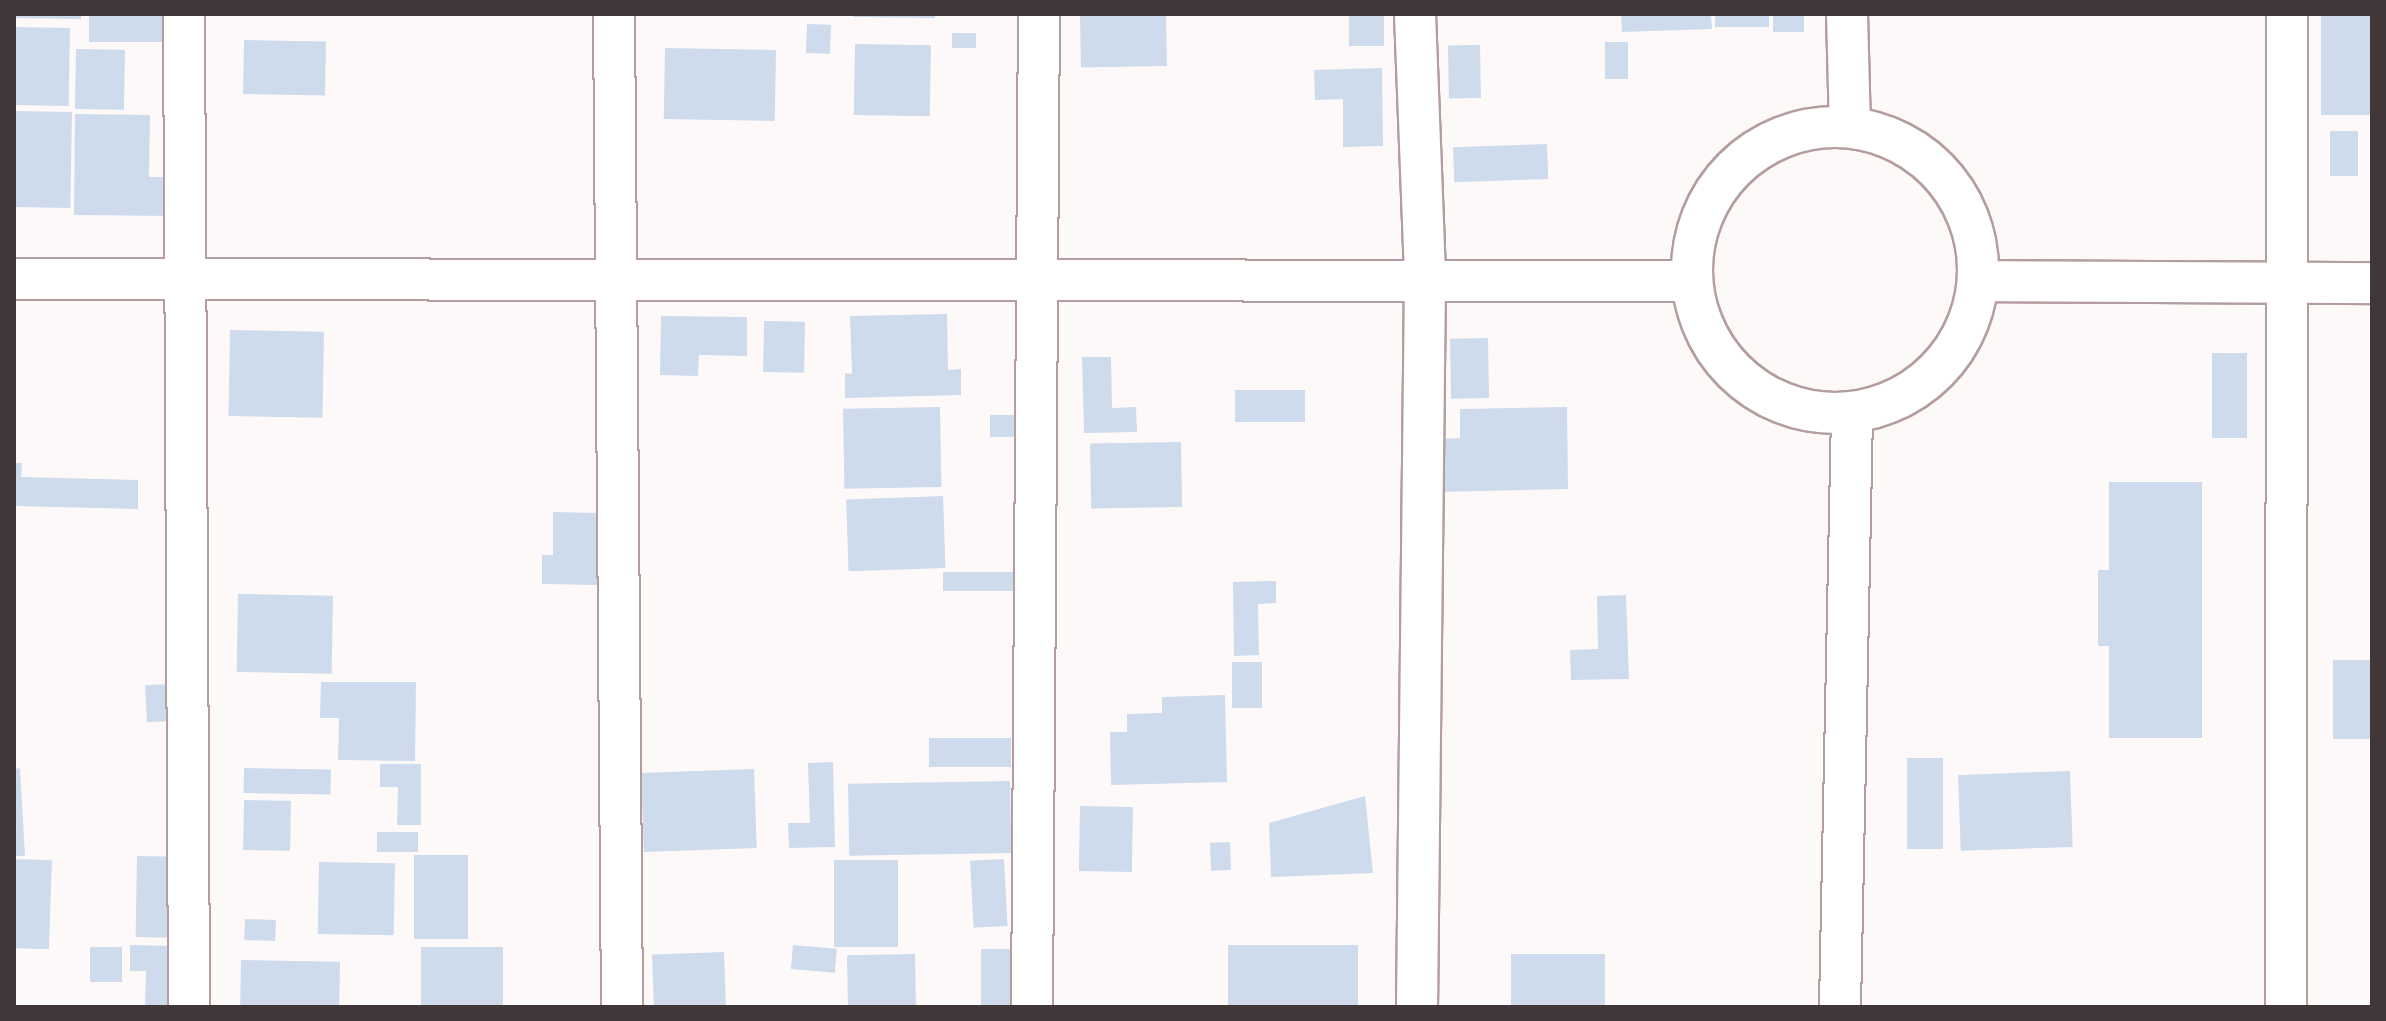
<!DOCTYPE html>
<html>
<head>
<meta charset="utf-8">
<style>
	body { margin:0 }
	#map { position:relative; width:2386px; height:1021px; overflow:hidden; background:#fef9f9; font-family:Georgia,serif }
	div>[style] { position:absolute }
	.building>* { inset:0; background:#cddbec; transform-origin:0 0 }
	.roads { filter:drop-shadow(2px 0 #b49d9f) drop-shadow(-2px 0 #b49d9f) drop-shadow(0 2px #b49d9f) drop-shadow(0 -2px #b49d9f) }
	.street>* { height:40px; margin:-20px; padding:0 20px; transform-origin:20px; border-radius:20px; background:#fff }
	.street>.ring { margin:-20px; padding:0; box-sizing:content-box; background:none; border:40px solid #fff; border-radius:50% }
	span { translate:-50% -50%; white-space:nowrap; text-align:center; line-height:1.15; -webkit-text-stroke:8px #fff; paint-order:stroke }
	.frame { position:absolute; inset:0; border:16px solid #413738; pointer-events:none }
</style>
</head>
<body>
<div id="map">
	<div class="building">
		<div style="clip-path:polygon(14px 14px,81px 14px,81px 19px,14px 18px)"></div>
		<div style="left:89px;top:14px;width:76px;height:28px"></div>
		<div style="clip-path:polygon(853px 14px,935px 14px,935px 18px,853px 17px)"></div>
		<div style="left:1166px;top:14px;width:52px;height:86px;rotate:89deg"></div>
		<div style="left:1349px;top:14px;width:35px;height:32px"></div>
		<div style="clip-path:polygon(1621px 14px,1711px 14px,1712px 29px,1622px 32px)"></div>
		<div style="left:1715px;top:14px;width:54px;height:13px"></div>
		<div style="left:1773px;top:14px;width:31px;height:18px"></div>
		<div style="left:2321px;top:14px;width:51px;height:101px"></div>
		<div style="left:807px;top:24px;width:24px;height:29px;rotate:2deg"></div>
		<div style="left:14px;top:27px;width:56px;height:78px;rotate:1deg"></div>
		<div style="left:976px;top:33px;width:15px;height:24px;rotate:90deg"></div>
		<div style="left:244px;top:40px;width:82px;height:54px;rotate:1deg"></div>
		<div style="left:1605px;top:42px;width:23px;height:37px"></div>
		<div style="left:855px;top:44px;width:76px;height:71px;rotate:1deg"></div>
		<div style="left:1480px;top:45px;width:53px;height:32px;rotate:89deg"></div>
		<div style="left:665px;top:48px;width:111px;height:71px;rotate:1deg"></div>
		<div style="left:76px;top:49px;width:49px;height:60px;rotate:1deg"></div>
		<div style="clip-path:polygon(1382px 68px,1383px 146px,1343px 147px,1343px 99px,1315px 100px,1314px 70px)"></div>
		<div style="left:14px;top:111px;width:58px;height:96px;rotate:1deg"></div>
		<div style="clip-path:polygon(75px 114px,150px 115px,149px 177px,175px 177px,175px 216px,74px 215px)"></div>
		<div style="left:2330px;top:131px;width:28px;height:45px"></div>
		<div style="left:1547px;top:144px;width:35px;height:94px;rotate:88deg"></div>
		<div style="clip-path:polygon(947px 314px,948px 370px,961px 369px,961px 395px,845px 398px,845px 373px,852px 374px,850px 316px)"></div>
		<div style="clip-path:polygon(661px 316px,747px 317px,747px 356px,699px 355px,698px 376px,660px 375px)"></div>
		<div style="left:764px;top:321px;width:41px;height:51px;rotate:1deg"></div>
		<div style="left:230px;top:330px;width:94px;height:86px;rotate:1deg"></div>
		<div style="left:1488px;top:338px;width:60px;height:38px;rotate:89deg"></div>
		<div style="left:2247px;top:353px;width:85px;height:35px;rotate:90deg"></div>
		<div style="clip-path:polygon(1082px 357px,1111px 357px,1112px 408px,1136px 407px,1137px 432px,1084px 433px)"></div>
		<div style="left:1305px;top:390px;width:32px;height:70px;rotate:90deg"></div>
		<div style="left:940px;top:407px;width:80px;height:97px;rotate:89deg"></div>
		<div style="clip-path:polygon(1567px 407px,1568px 489px,1439px 492px,1438px 439px,1460px 438px,1460px 409px)"></div>
		<div style="left:990px;top:415px;width:28px;height:22px"></div>
		<div style="left:1181px;top:442px;width:65px;height:91px;rotate:89deg"></div>
		<div style="clip-path:polygon(14px 463px,22px 463px,21px 477px,138px 480px,138px 509px,14px 506px)"></div>
		<div style="clip-path:polygon(2109px 482px,2202px 482px,2202px 738px,2109px 738px,2109px 646px,2098px 646px,2098px 570px,2109px 570px)"></div>
		<div style="left:943px;top:496px;width:72px;height:97px;rotate:88deg"></div>
		<div style="clip-path:polygon(553px 512px,600px 513px,599px 585px,542px 584px,542px 555px,553px 555px)"></div>
		<div style="left:1017px;top:572px;width:19px;height:74px;rotate:90deg"></div>
		<div style="clip-path:polygon(1276px 581px,1276px 603px,1258px 604px,1259px 655px,1234px 656px,1233px 582px)"></div>
		<div style="left:238px;top:594px;width:95px;height:78px;rotate:1deg"></div>
		<div style="clip-path:polygon(1626px 595px,1629px 679px,1571px 680px,1570px 650px,1598px 649px,1597px 596px)"></div>
		<div style="left:2333px;top:660px;width:39px;height:79px"></div>
		<div style="left:1232px;top:662px;width:30px;height:46px"></div>
		<div style="clip-path:polygon(321px 682px,416px 682px,415px 761px,338px 760px,339px 718px,320px 718px)"></div>
		<div style="left:171px;top:684px;width:37px;height:26px;rotate:87deg"></div>
		<div style="clip-path:polygon(1225px 695px,1227px 782px,1111px 785px,1110px 732px,1127px 732px,1127px 714px,1162px 713px,1162px 697px)"></div>
		<div style="left:1011px;top:738px;width:29px;height:82px;rotate:90deg"></div>
		<div style="left:1907px;top:758px;width:36px;height:91px"></div>
		<div style="clip-path:polygon(833px 762px,835px 847px,789px 848px,788px 823px,810px 823px,808px 763px)"></div>
		<div style="clip-path:polygon(380px 764px,421px 764px,421px 825px,397px 825px,398px 787px,380px 787px)"></div>
		<div style="clip-path:polygon(20px 768px,25px 856px,14px 856px,14px 769px)"></div>
		<div style="left:244px;top:768px;width:87px;height:25px;rotate:1deg"></div>
		<div style="left:754px;top:769px;width:79px;height:113px;rotate:88deg"></div>
		<div style="left:2070px;top:771px;width:76px;height:112px;rotate:88deg"></div>
		<div style="left:1010px;top:781px;width:72px;height:162px;rotate:89deg"></div>
		<div style="clip-path:polygon(1365px 796px,1373px 873px,1271px 877px,1269px 823px)"></div>
		<div style="left:244px;top:800px;width:47px;height:50px;rotate:1deg"></div>
		<div style="left:1080px;top:806px;width:53px;height:65px;rotate:1deg"></div>
		<div style="left:377px;top:832px;width:41px;height:20px"></div>
		<div style="left:1230px;top:842px;width:28px;height:20px;rotate:88deg"></div>
		<div style="left:414px;top:855px;width:54px;height:84px"></div>
		<div style="left:137px;top:856px;width:39px;height:81px;rotate:1deg"></div>
		<div style="left:14px;top:859px;width:38px;height:89px;rotate:2deg"></div>
		<div style="left:1004px;top:859px;width:67px;height:34px;rotate:87deg"></div>
		<div style="left:834px;top:860px;width:64px;height:87px"></div>
		<div style="left:319px;top:862px;width:76px;height:72px;rotate:1deg"></div>
		<div style="left:245px;top:919px;width:31px;height:21px;rotate:2deg"></div>
		<div style="clip-path:polygon(130px 945px,175px 946px,174px 1007px,145px 1007px,146px 971px,130px 971px)"></div>
		<div style="left:793px;top:945px;width:44px;height:24px;rotate:5deg"></div>
		<div style="left:1358px;top:945px;width:62px;height:130px;rotate:90deg"></div>
		<div style="left:90px;top:947px;width:32px;height:35px"></div>
		<div style="left:421px;top:947px;width:82px;height:60px"></div>
		<div style="left:981px;top:949px;width:34px;height:58px"></div>
		<div style="left:724px;top:952px;width:55px;height:72px;rotate:88deg"></div>
		<div style="left:915px;top:954px;width:53px;height:68px;rotate:89deg"></div>
		<div style="left:1511px;top:954px;width:94px;height:53px"></div>
		<div style="left:241px;top:960px;width:99px;height:47px;rotate:1deg"></div>
	</div>
	<div class="roads">
		<div class="street">
			<div style="left:184px;top:14px;width:993px;rotate:89.71deg"></div>
			<div style="left:614px;top:14px;width:993px;rotate:89.54deg"></div>
			<div style="left:1415px;top:14px;width:266px;rotate:87.8deg"></div>
			<div style="left:1425px;top:280px;width:727px;rotate:90.63deg"></div>
			<div style="left:1847px;top:14px;width:113px;rotate:88.5deg"></div>
			<div class="ring" style="left:1692px;top:127px;width:246px;height:246px"></div>
			<div style="left:14px;top:279px;width:1678px;rotate:0.07deg"></div>
			<div style="left:1979px;top:281px;width:393px;rotate:0.3deg"></div>
			<div style="left:1032px;top:1007px;width:993px;rotate:-89.6deg"></div>
			<div style="left:1840px;top:1007px;width:593px;rotate:-88.84deg"></div>
			<div style="left:2286px;top:1007px;width:993px;rotate:-89.94deg"></div>
		</div>
	</div>
	<div class="frame"></div>
</div>
</body>
</html>
